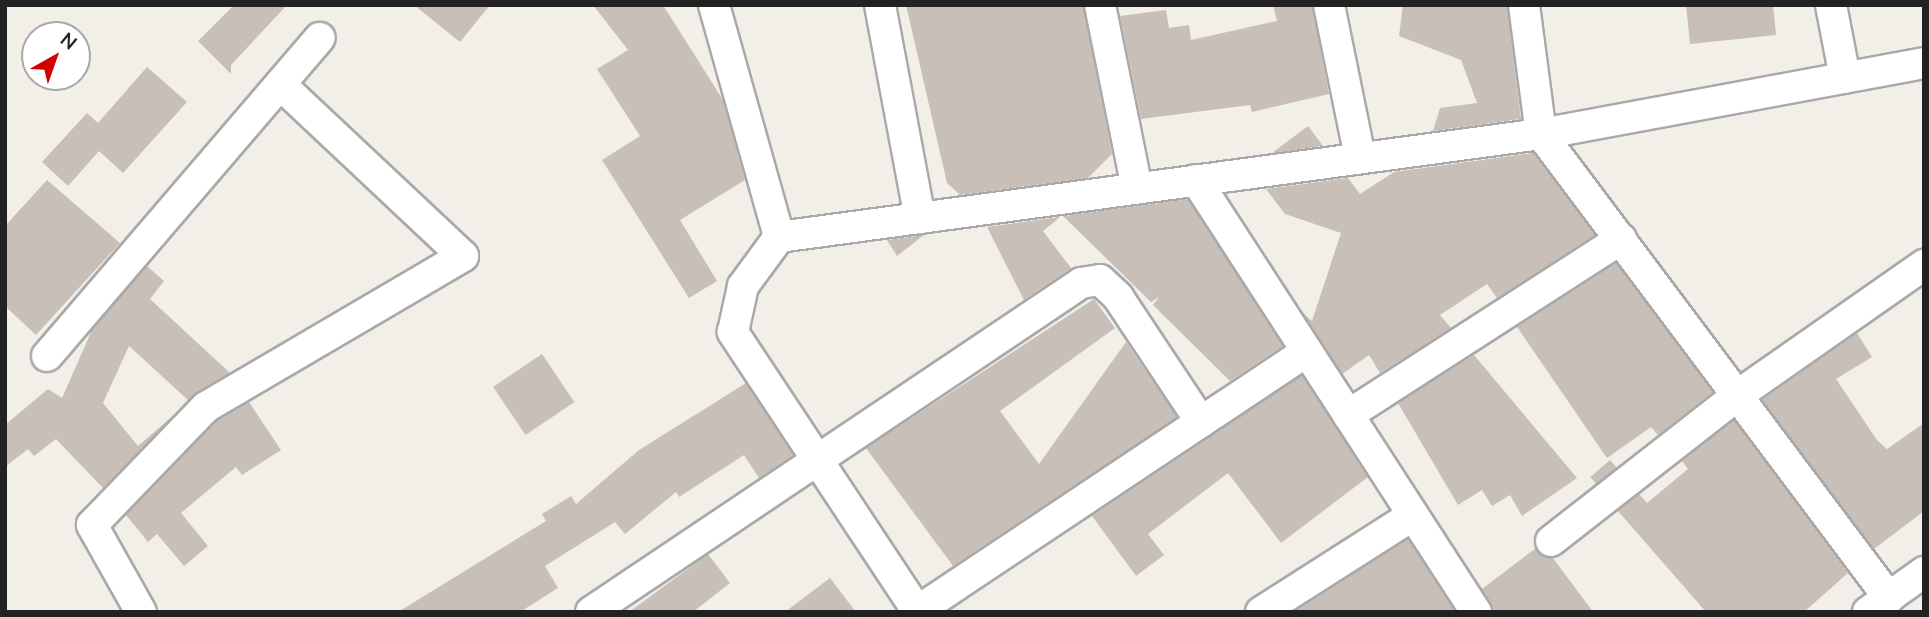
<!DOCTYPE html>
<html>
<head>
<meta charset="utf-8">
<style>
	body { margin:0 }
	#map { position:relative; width:1929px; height:617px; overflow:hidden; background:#f2efe9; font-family:"Nunito Sans",sans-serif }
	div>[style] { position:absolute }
	.building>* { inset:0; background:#c7bfb8; transform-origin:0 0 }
	.roads { filter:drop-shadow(2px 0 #a9a9a9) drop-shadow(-2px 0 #a9a9a9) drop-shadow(0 2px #a9a9a9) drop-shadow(0 -2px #a9a9a9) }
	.minor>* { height:30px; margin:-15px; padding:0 15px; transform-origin:15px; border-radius:15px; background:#fff }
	span { translate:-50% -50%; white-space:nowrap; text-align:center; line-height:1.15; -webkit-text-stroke:7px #fff; paint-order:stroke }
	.frame { position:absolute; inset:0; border:7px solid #222; pointer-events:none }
	.north { position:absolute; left:21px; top:21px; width:70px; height:70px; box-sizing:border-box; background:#fff; border:2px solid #a7a7a7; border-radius:50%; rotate:40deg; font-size:19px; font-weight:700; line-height:28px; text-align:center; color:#222 }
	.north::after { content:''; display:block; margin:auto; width:24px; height:32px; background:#d40000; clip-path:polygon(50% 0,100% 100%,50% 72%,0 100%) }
</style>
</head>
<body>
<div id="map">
	<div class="building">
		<div style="clip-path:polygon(234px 5px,287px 5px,231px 65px,231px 74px,198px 41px)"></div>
		<div style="clip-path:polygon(414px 5px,490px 5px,460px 42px)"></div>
		<div style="clip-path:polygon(593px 5px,663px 5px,723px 100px,745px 180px,680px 220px,717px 281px,689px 298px,602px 160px,640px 136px,597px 69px,628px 50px)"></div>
		<div style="clip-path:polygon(906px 5px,1083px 5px,1112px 154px,1088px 178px,960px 195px,947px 183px)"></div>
		<div style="clip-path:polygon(1273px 5px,1312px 5px,1329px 94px,1252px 112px,1250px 105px,1141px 119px,1120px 16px,1166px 10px,1169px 28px,1189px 25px,1191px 40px,1277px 21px)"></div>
		<div style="clip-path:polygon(1403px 5px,1507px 5px,1521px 119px,1433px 131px,1440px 108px,1477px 103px,1461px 60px,1399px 36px)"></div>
		<div style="clip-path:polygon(1686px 5px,1773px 5px,1776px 35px,1690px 44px)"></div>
		<div style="clip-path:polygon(147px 67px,187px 102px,123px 173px,99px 151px,68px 186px,42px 162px,87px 113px,98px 123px)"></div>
		<div style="clip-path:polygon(1308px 126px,1323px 146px,1272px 153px)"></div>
		<div style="clip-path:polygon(1533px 153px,1595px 235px,1497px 298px,1487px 284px,1440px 315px,1451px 328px,1380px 373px,1369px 355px,1342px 374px,1303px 313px,1312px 321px,1341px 233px,1285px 214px,1266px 189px,1348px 178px,1360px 194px,1394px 172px)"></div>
		<div style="clip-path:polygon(47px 180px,120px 243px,36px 335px,5px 306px,5px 226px)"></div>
		<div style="clip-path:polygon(1188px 199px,1283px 346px,1230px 381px,1153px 305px,1159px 297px,1151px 302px,1063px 216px)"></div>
		<div style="clip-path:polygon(1060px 217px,1043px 231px,1071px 268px,1024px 300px,987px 227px)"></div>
		<div style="clip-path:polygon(924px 235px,897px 256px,887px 240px,923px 235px)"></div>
		<div style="clip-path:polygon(1616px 263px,1713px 392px,1658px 435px,1651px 427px,1607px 458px,1517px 327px)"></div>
		<div style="clip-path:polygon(147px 266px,164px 281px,150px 299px,230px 373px,188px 400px,129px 346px,103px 403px,138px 446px,176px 413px,103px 488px,56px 439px,34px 456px,28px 449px,5px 467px,5px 425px,48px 389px,62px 398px,92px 330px)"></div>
		<div style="clip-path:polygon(1094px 299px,1115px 328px,1000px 411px,1039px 464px,1126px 342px,1177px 417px,953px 566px,866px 448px)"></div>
		<div style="clip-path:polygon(1857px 333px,1872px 357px,1836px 379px,1877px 440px,1887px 449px,1924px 423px,1924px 511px,1874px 549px,1762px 400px)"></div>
		<div style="left:542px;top:354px;width:58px;height:59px;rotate:56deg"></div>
		<div style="clip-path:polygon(1474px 355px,1577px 478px,1522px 516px,1510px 495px,1492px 506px,1482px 490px,1458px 505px,1398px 403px)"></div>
		<div style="clip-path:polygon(1302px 375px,1368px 477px,1281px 543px,1228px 473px,1148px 534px,1164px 555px,1136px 576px,1092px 516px)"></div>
		<div style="clip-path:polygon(746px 383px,793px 455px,759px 478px,744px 455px,679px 497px,676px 492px,625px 534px,615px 522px,545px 566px,558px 588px,520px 612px,398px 612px,546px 521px,542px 514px,571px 496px,576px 504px,639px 450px)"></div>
		<div style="clip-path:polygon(249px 402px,281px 450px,242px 475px,236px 467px,181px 513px,208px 546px,184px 566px,157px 534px,148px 542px,126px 515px,217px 421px)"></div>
		<div style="clip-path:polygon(1734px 420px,1848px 573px,1804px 612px,1706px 612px,1618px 511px,1639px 494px,1647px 503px,1688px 469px,1682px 461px)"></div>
		<div style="left:1610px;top:460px;width:11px;height:26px;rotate:49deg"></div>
		<div style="clip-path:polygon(1408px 539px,1455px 612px,1294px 612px)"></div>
		<div style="clip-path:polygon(1536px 548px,1553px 558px,1593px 612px,1493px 612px,1482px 589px)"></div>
		<div style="clip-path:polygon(708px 554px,730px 583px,693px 612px,629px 612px)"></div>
		<div style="clip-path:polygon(830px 578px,856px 612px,785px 612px)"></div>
	</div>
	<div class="roads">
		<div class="minor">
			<div style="left:714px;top:5px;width:241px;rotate:74.3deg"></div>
			<div style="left:880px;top:5px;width:217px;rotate:79.4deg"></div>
			<div style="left:1100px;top:5px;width:187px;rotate:78.6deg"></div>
			<div style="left:1329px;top:5px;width:156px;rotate:78.5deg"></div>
			<div style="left:1524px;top:5px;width:130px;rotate:82.5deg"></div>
			<div style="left:1541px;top:134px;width:580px;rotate:53.13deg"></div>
			<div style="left:1831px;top:5px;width:74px;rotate:79.1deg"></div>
			<div style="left:1196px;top:180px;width:515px;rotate:57.05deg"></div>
			<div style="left:47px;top:356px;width:419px;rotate:-49.4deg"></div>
			<div style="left:1348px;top:415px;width:325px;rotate:-32.8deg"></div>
			<div style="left:1551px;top:541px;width:237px;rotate:-38deg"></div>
			<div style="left:1738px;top:395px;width:227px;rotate:-35deg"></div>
			<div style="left:141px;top:612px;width:100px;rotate:-119.4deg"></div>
			<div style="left:92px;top:525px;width:164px;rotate:-46deg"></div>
			<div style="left:206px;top:407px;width:298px;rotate:-30.4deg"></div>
			<div style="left:463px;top:256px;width:251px;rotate:-136.8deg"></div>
			<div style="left:591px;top:612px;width:590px;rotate:-33.88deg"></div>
			<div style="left:1081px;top:283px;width:19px;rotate:-9deg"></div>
			<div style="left:1100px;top:280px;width:25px;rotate:43deg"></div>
			<div style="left:1118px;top:297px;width:150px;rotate:56.4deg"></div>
			<div style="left:916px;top:612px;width:470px;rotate:-33.7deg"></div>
			<div style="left:918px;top:612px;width:336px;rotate:-123.5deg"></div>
			<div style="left:733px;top:332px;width:47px;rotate:-77.7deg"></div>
			<div style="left:743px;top:286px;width:61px;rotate:-53.7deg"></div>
			<div style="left:779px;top:237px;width:769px;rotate:-7.7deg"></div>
			<div style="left:1541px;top:134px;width:390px;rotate:-10.5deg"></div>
			<div style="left:1261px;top:612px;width:180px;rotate:-32.5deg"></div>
			<div style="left:1868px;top:612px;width:69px;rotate:-35.5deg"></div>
		</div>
	</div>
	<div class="frame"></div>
	<div class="north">N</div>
</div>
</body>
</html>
